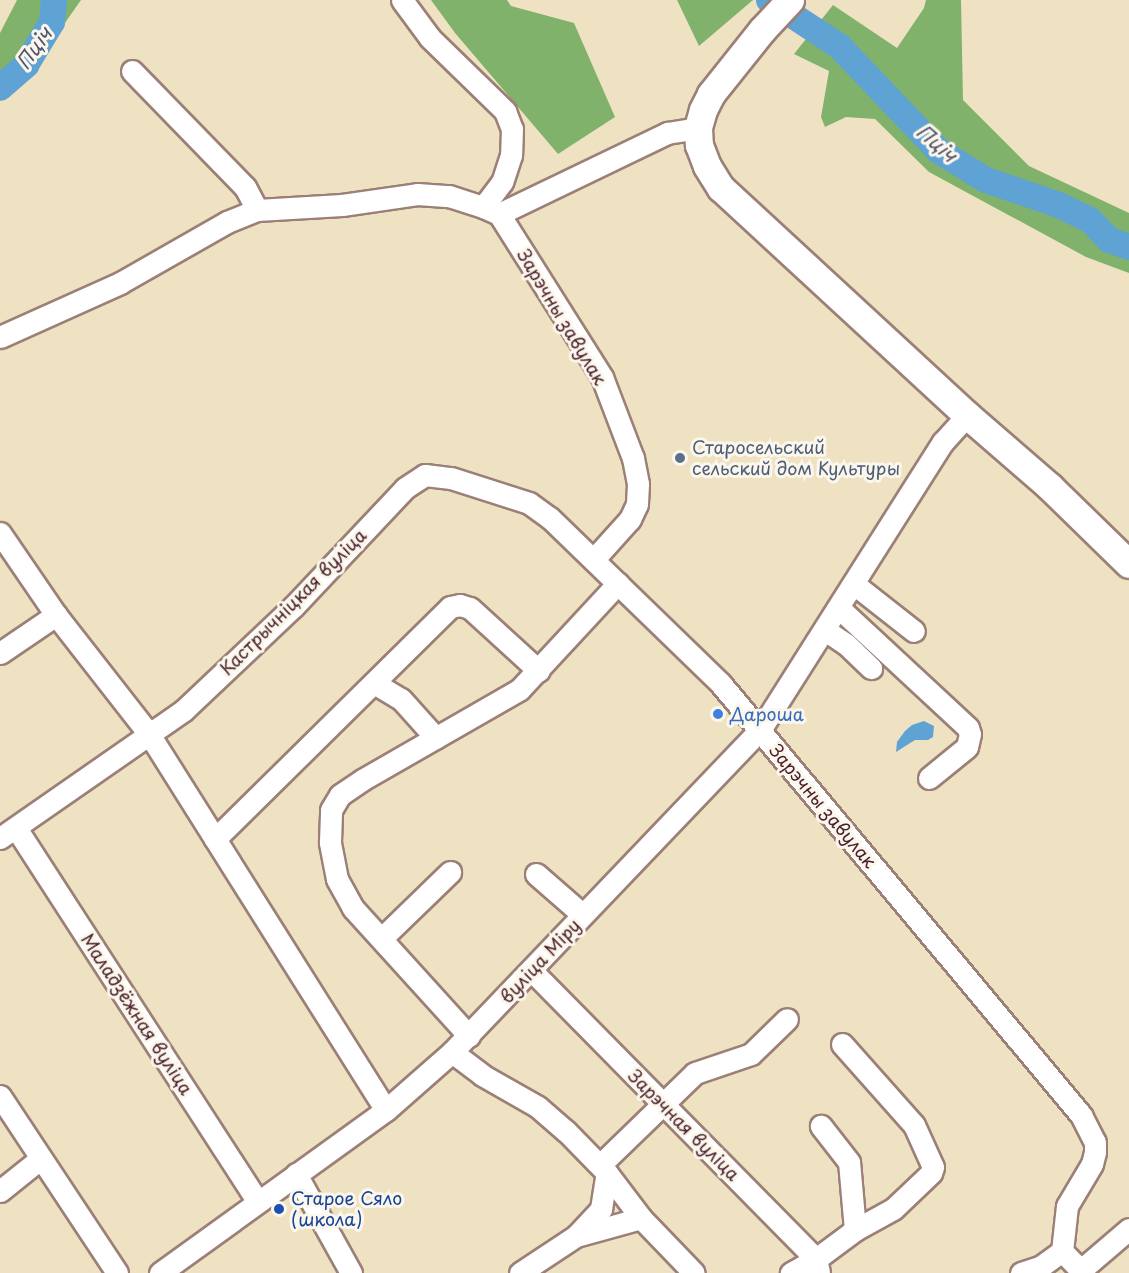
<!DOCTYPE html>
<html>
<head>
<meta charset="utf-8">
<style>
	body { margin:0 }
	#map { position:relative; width:1129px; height:1273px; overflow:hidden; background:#efe2c3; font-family:"Playpen Sans",sans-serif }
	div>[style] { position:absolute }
	.forest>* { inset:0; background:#80b26c }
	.water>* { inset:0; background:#5fa2d4 }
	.river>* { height:26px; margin:-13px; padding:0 13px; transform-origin:13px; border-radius:13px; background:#5fa2d4 }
	.roads { filter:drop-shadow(2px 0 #9c8077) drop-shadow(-2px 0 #9c8077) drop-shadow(0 2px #9c8077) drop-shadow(0 -2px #9c8077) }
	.minor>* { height:21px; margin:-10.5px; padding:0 10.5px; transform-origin:10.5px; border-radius:10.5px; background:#fff }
	.major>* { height:27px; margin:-13.5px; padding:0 13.5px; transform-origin:13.5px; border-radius:13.5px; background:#fff }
	.dots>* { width:16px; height:16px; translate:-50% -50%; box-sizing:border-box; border:3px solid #fbf7ec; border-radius:50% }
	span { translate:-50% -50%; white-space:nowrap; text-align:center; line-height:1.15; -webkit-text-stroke:6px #fbf7ec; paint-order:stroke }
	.street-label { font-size:18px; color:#4a1f2b }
	.service-label { font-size:18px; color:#4e5e75 }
	.left { translate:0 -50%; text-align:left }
	.shop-label { font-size:18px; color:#366cbe }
	.transit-label { font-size:18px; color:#164399 }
	.water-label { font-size:20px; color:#52536f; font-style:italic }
</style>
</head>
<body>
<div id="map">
	<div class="forest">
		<div style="clip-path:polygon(17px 0,81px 0,32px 70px,0 99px,0 33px)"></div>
		<div style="clip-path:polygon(431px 0,507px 0,511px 6px,574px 23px,615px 117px,558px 154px,455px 33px)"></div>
		<div style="clip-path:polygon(677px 0,753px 0,699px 46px)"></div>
		<div style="clip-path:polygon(926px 0,961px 0,963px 100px,1029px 166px,1129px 213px,1129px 273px,1086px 257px,929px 172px,875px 119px,846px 117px,825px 127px,821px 117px,829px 71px,794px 54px,833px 5px,897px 48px,924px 8px)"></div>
	</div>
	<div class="water">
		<div style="clip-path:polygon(924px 721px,934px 726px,933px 737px,928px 740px,915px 740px,896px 752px,897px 742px,905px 731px,912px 725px)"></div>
	</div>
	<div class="river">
		<div style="left:769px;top:0;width:84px;rotate:33.3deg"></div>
		<div style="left:839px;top:46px;width:145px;rotate:46.4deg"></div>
		<div style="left:939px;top:151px;width:55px;rotate:31.7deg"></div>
		<div style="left:986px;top:180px;width:77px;rotate:18.9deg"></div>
		<div style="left:1059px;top:205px;width:34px;rotate:26deg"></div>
		<div style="left:1090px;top:220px;width:28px;rotate:46deg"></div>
		<div style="left:1109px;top:240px;width:21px;rotate:19deg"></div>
		<div style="left:0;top:88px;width:35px;rotate:-41deg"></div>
		<div style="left:26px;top:65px;width:50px;rotate:-58.8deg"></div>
		<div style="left:52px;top:22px;width:22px;rotate:-85deg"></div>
	</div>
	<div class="roads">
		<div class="minor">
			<div style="left:402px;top:0;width:47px;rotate:53.6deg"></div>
			<div style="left:430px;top:38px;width:105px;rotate:44.2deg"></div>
			<div style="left:505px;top:111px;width:19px;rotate:69deg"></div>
			<div style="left:512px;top:129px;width:26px;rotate:92deg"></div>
			<div style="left:511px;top:155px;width:28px;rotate:108deg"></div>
			<div style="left:502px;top:182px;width:31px;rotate:127deg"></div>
			<div style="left:132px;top:71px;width:162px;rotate:45.8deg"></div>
			<div style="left:245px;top:187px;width:26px;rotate:62deg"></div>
			<div style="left:499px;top:214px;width:187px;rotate:-25.7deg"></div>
			<div style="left:667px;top:133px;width:31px;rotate:-9deg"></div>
			<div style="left:0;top:337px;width:132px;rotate:-24.2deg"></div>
			<div style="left:120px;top:283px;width:123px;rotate:-29.7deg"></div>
			<div style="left:227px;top:222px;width:32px;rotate:-22deg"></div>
			<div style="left:257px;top:210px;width:85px;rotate:-3.4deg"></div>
			<div style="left:342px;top:205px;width:76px;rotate:-8.3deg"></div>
			<div style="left:417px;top:194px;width:32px;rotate:4deg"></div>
			<div style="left:449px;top:196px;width:36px;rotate:18deg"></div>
			<div style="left:483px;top:207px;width:17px;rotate:24deg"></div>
			<div style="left:499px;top:214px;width:193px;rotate:57.7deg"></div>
			<div style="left:602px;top:377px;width:87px;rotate:69.1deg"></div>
			<div style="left:633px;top:458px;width:26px;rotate:79deg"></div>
			<div style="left:638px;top:484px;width:20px;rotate:93deg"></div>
			<div style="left:637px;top:504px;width:17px;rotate:115deg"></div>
			<div style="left:630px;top:519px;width:54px;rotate:132deg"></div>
			<div style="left:0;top:533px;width:99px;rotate:55.7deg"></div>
			<div style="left:56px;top:615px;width:151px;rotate:52deg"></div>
			<div style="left:149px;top:734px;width:444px;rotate:57.8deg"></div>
			<div style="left:854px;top:584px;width:76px;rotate:38.1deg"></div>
			<div style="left:839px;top:608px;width:176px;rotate:42.9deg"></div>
			<div style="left:968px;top:728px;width:6px;rotate:72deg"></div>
			<div style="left:970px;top:734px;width:13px;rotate:103deg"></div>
			<div style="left:967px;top:747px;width:49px;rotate:140.8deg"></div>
			<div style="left:825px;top:630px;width:25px;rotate:34deg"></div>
			<div style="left:846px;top:644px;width:35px;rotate:44deg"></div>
			<div style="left:0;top:653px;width:68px;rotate:-34.2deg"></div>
			<div style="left:374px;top:683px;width:31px;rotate:31deg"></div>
			<div style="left:401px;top:699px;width:52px;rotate:48.1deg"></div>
			<div style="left:16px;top:828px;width:444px;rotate:57.1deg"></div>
			<div style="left:0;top:838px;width:224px;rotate:-34.8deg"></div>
			<div style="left:184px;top:710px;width:150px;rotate:-43.4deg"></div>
			<div style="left:293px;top:607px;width:163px;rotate:-46.7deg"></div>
			<div style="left:405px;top:488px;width:24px;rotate:-33deg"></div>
			<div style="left:425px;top:475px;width:26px;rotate:7deg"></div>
			<div style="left:451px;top:478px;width:82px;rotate:17.8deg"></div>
			<div style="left:529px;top:503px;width:26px;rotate:36deg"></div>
			<div style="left:550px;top:518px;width:238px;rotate:44.1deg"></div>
			<div style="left:721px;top:684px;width:562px;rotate:50.13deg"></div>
			<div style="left:1081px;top:1115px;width:30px;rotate:63deg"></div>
			<div style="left:1095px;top:1142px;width:10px;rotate:90deg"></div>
			<div style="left:1095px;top:1152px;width:12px;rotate:104deg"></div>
			<div style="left:1092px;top:1164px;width:49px;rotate:120.8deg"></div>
			<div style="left:1067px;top:1206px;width:45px;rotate:96.3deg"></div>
			<div style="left:1062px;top:1251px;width:30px;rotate:46deg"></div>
			<div style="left:215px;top:839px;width:330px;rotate:-44.6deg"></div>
			<div style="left:450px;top:607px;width:10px;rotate:-11deg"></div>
			<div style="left:460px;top:605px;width:10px;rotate:17deg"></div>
			<div style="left:470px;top:608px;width:93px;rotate:42.4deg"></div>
			<div style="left:536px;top:874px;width:62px;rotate:41.1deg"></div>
			<div style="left:382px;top:938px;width:95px;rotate:-44.1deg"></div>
			<div style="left:531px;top:970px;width:406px;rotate:45.4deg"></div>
			<div style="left:816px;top:1259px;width:29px;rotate:151deg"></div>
			<div style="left:469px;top:1036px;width:173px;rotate:-132.2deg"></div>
			<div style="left:353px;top:908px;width:33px;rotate:-119deg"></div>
			<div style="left:337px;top:879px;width:38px;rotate:-101deg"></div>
			<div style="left:330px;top:842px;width:32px;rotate:-88deg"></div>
			<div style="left:331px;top:810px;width:17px;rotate:-59deg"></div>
			<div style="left:340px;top:795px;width:27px;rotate:-34deg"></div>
			<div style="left:362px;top:780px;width:182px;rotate:-29.9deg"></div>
			<div style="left:520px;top:689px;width:144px;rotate:-47.2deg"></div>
			<div style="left:842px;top:1044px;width:108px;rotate:48.4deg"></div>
			<div style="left:914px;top:1125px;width:46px;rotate:65.7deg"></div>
			<div style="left:933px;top:1167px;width:6px;rotate:108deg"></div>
			<div style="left:931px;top:1173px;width:52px;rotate:136.5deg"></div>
			<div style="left:893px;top:1209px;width:43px;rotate:151.1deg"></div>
			<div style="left:452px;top:1052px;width:38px;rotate:37deg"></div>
			<div style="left:482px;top:1075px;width:64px;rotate:29.7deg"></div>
			<div style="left:538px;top:1107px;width:37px;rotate:41deg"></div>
			<div style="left:566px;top:1131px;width:59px;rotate:45.7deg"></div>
			<div style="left:607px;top:1173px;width:56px;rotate:52.9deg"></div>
			<div style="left:641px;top:1218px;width:76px;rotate:46.1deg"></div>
			<div style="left:0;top:1096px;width:212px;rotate:56.5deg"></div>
			<div style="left:600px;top:1165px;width:132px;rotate:-44.1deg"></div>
			<div style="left:695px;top:1073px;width:59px;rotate:-18.7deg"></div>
			<div style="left:751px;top:1054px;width:50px;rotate:-44.2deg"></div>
			<div style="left:296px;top:1174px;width:113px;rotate:60.9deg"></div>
			<div style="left:0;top:1191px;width:51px;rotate:-38.7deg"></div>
			<div style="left:580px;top:1235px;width:63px;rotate:-15.6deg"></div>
			<div style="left:1081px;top:1270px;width:63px;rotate:-40.5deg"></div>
			<div style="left:819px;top:1272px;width:13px;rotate:-103deg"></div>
			<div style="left:816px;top:1259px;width:49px;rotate:-36.6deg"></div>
			<div style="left:855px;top:1230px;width:68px;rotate:-95deg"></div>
			<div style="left:849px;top:1162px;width:46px;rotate:-127.9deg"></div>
			<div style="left:160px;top:1273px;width:279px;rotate:-35.8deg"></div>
			<div style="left:386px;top:1110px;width:88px;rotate:-41.3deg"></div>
			<div style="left:452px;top:1052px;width:446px;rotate:-46.3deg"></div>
			<div style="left:760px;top:730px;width:341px;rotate:-57.6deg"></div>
			<div style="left:943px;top:442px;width:36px;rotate:-48deg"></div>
			<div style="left:520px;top:1273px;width:67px;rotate:-33.5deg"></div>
			<div style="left:576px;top:1236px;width:37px;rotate:-47deg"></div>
			<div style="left:601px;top:1209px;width:36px;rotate:-81deg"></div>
			<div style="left:1021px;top:1273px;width:20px;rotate:-18deg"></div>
			<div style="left:1040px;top:1267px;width:27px;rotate:-36deg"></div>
		</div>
		<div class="major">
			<div style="left:790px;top:0;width:41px;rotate:133deg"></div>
			<div style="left:762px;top:30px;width:82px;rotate:128.6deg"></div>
			<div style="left:711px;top:94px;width:18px;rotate:117deg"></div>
			<div style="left:703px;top:110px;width:19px;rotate:106deg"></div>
			<div style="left:698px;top:128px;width:17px;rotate:87deg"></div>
			<div style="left:699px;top:145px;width:22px;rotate:69deg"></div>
			<div style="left:707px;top:166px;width:26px;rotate:58deg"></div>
			<div style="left:721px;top:188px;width:335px;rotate:42.7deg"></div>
			<div style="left:967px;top:415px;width:110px;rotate:40.9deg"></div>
			<div style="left:1050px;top:487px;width:110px;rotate:44.3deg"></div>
		</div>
	</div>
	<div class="dots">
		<div style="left:680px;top:458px;background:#5c6f8a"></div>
		<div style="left:718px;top:714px;background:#3f7fe0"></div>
		<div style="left:279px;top:1209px;background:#1a4fb4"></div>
	</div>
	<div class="street-label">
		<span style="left:562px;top:317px;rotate:59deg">Зарэчны завулак</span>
		<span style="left:293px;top:602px;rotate:-45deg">Кастрычніцкая вуліца</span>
		<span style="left:823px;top:806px;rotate:50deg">Зарэчны завулак</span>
		<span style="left:540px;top:961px;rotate:-47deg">вуліца Міру</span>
		<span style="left:137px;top:1014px;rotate:57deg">Маладзёжная вуліца</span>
		<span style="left:684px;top:1125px;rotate:45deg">Зарэчная вуліца</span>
	</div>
	<div class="service-label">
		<span class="left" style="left:692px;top:458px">Старосельский<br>сельский дом Культуры</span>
	</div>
	<div class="shop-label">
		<span class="left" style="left:730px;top:714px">Дароша</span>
	</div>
	<div class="transit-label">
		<span class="left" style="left:291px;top:1209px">Старое Сяло<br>(школа)</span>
	</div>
	<div class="water-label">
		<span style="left:34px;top:48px;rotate:-55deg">Пціч</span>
		<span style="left:937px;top:143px;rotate:41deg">Пціч</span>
	</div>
</div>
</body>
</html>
